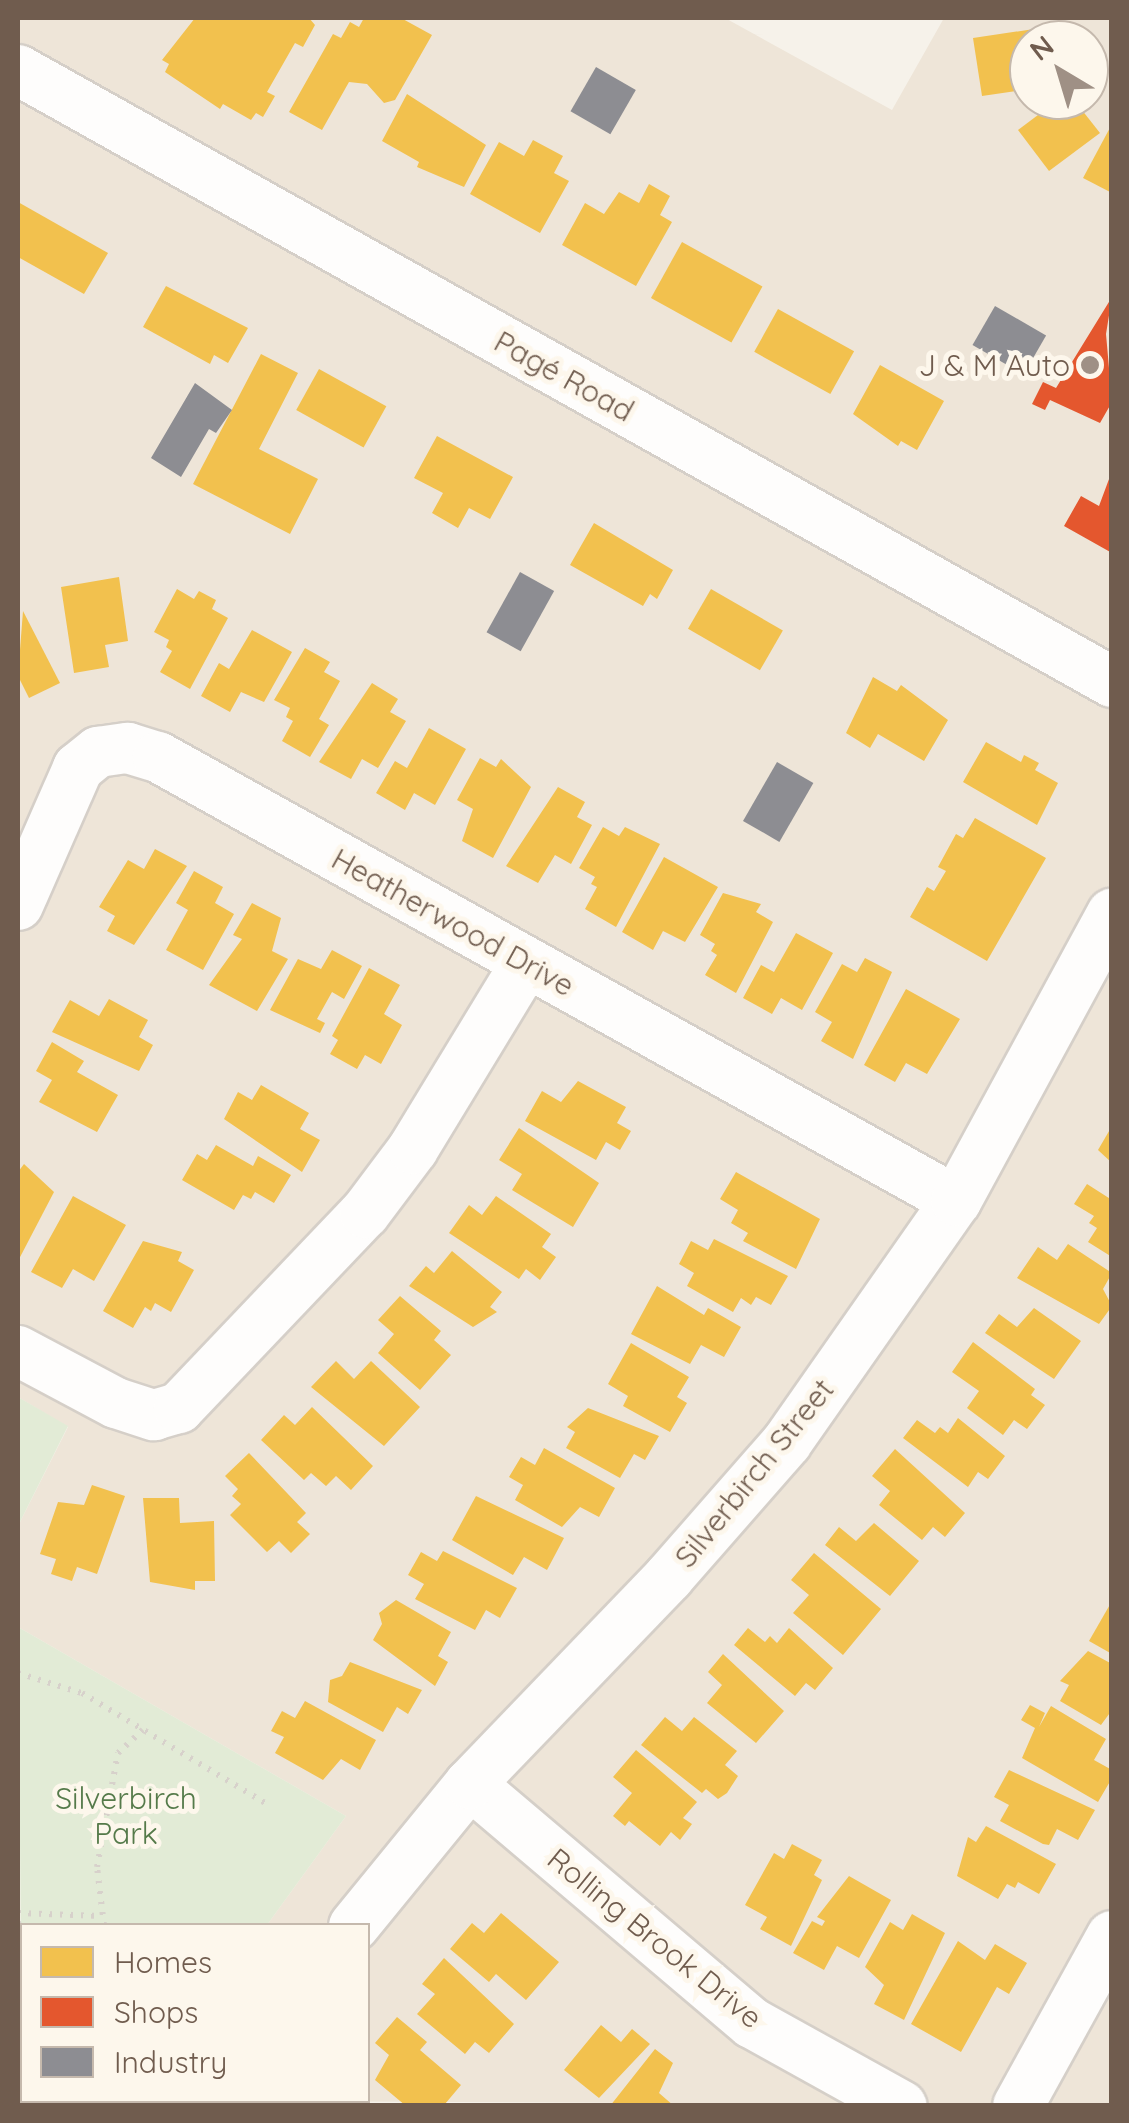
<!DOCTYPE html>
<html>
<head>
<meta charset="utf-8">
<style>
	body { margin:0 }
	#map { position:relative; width:1129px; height:2123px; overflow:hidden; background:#f6f2ea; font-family:Quicksand,sans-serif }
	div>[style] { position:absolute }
	.residential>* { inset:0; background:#eee5d8 }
	.green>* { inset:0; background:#e2ebd6 }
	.homes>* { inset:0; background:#f2c14e; transform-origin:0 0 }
	.shops>* { inset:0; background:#e4572e }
	.industry>* { inset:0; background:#8d8d92; transform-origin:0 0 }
	.path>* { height:6px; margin-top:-3px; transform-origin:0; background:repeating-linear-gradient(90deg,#d7d1cb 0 2.5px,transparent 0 10.5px) }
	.roads { filter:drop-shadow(2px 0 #d5cfc8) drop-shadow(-2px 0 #d5cfc8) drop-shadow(0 2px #d5cfc8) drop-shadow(0 -2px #d5cfc8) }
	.minor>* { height:50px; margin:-25px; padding:0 25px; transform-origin:25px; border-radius:25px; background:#fefdfc }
	.dots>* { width:28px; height:28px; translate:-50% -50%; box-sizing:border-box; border:5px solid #fdf7ec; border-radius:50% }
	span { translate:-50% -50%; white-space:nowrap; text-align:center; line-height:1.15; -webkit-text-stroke:10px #fdf7ec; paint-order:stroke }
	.poi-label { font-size:30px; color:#705c4e }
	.right { translate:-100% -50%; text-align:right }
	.street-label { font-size:30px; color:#705c4e }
	.park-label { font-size:30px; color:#557a4a }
	.frame { position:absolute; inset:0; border:20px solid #705c4e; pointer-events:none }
	.legend { position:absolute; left:20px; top:1923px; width:350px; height:180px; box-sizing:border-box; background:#fdf7ec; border:2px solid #c5b9ad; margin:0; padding:12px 18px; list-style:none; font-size:30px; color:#705c4e }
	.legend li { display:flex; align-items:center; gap:20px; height:50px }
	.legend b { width:50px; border:2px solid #c5b9ad }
	.north { position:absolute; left:1009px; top:20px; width:100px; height:100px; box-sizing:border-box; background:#fdf7ec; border:2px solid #c5b9ad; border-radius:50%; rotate:322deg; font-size:28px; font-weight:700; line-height:40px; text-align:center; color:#705c4e }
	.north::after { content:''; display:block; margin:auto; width:35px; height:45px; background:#9f9085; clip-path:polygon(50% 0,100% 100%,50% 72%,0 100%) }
</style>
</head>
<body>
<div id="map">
	<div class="residential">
		<div style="clip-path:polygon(evenodd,18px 18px,725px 18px,892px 110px,944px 18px,1111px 18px,1111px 2105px,248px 2101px,368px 2100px,368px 1926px,267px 1925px,346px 1816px,18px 1627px,18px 1526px,68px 1427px,18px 1397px,18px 18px,1029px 40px,1089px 40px,1089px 100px,1029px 100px,1029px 40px)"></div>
	</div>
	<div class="green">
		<div style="clip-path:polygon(18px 1397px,68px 1426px,18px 1526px)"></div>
		<div style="clip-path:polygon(18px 1627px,346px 1816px,267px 1925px,22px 1926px,22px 2060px)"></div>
	</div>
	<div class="homes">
		<div style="clip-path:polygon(195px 18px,309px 18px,315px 25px,303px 47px,295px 43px,267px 92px,275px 96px,263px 117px,256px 113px,251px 120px,223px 104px,220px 109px,165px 72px,169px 64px,162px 60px)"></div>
		<div style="clip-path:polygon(364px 18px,401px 18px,432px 35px,395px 100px,384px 103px,367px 84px,349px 82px,322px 130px,289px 112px,333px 34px,341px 38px,350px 22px,359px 27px)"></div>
		<div style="clip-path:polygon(1034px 29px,1029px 89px,982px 96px,973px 38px)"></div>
		<div style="clip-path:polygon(407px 94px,486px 145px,464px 187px,417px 167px,419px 162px,382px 141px)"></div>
		<div style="clip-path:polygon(1058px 100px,1074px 100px,1100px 133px,1049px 171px,1018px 130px)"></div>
		<div style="clip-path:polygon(1112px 124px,1112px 193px,1083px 178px)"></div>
		<div style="clip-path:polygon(533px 140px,563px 156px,554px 173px,569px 181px,540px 233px,470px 194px,499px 142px,524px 156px)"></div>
		<div style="clip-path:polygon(649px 184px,670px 196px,660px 215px,672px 222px,636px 286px,562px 245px,585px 203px,604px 214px,619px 192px,639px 203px)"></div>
		<div style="clip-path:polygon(18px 202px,108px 253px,84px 294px,18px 257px)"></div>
		<div style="left:682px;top:242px;width:92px;height:64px;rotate:29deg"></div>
		<div style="clip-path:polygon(166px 286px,248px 328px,228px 363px,214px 355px,210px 364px,143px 327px)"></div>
		<div style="left:778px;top:309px;width:87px;height:49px;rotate:29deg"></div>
		<div style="clip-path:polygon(261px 354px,298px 373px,259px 449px,318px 479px,290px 534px,193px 484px)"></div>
		<div style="clip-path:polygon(880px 365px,944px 401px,917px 450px,901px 441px,898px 446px,853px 414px)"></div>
		<div style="left:319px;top:369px;width:77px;height:47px;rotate:29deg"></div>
		<div style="clip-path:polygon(437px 436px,513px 477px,490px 519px,469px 508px,458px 528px,432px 513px,443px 493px,414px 478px)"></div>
		<div style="clip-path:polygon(594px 523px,673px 570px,657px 599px,650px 594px,643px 606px,570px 565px)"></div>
		<div style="clip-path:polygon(119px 577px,128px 641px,105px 645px,109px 667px,74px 673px,61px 587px)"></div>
		<div style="clip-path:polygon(177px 589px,194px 599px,199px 591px,216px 600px,212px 609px,228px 618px,190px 689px,160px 672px,172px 651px,166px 647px,169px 640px,154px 632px)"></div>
		<div style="left:711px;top:589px;width:83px;height:46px;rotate:30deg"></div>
		<div style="clip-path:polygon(23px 611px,60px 683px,29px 698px,18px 676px)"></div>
		<div style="clip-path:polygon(252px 630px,292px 652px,264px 702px,241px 692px,230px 712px,201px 696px,219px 663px,229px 669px)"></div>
		<div style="clip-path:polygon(305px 648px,330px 662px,324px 672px,340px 681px,319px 719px,329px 725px,310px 757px,282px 741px,293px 721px,286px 717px,290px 708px,274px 700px)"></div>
		<div style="clip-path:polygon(873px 677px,897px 691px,901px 685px,948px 720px,924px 761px,878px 734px,870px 748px,846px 733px)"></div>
		<div style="clip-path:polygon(372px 683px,398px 699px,390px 712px,406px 721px,378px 768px,362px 759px,351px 779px,319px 762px)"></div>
		<div style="clip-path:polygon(429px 728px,466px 749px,435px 805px,414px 793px,405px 810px,376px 793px,395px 761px,407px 768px)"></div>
		<div style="clip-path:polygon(986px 742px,1021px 762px,1024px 755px,1039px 763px,1035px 770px,1058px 783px,1037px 825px,963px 782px)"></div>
		<div style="clip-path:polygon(480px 758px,496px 767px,501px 759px,531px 787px,493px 858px,462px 841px,473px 809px,457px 800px)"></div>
		<div style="clip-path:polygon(558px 787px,585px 802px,577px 817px,592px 825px,571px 864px,555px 855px,538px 883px,506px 866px)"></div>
		<div style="clip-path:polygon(975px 818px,1046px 858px,987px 961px,910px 917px,927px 887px,934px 891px,946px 871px,938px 867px,956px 834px,963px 838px)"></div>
		<div style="clip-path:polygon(603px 827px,619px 836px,625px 827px,660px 844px,616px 927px,585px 909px,597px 887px,591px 884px,595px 877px,579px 868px)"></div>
		<div style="clip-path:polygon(155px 849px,187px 866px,134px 945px,107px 931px,115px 916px,99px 907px,128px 860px,144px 869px)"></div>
		<div style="clip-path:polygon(664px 857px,718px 887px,685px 942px,663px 931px,653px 950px,622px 932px)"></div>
		<div style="clip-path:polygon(194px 871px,223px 887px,215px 903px,234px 914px,203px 970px,166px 950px,188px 910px,176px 903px)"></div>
		<div style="clip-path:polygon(723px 893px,761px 904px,756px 912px,773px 922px,736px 993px,705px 975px,717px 955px,711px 951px,715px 944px,700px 935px)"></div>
		<div style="clip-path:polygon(252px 903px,281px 918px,272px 951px,288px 959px,257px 1011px,209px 985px,242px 939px,233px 935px)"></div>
		<div style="clip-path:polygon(796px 933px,833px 953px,802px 1010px,781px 998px,772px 1014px,743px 998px,761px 965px,774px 972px)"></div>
		<div style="clip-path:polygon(332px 950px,362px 966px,344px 999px,332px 992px,317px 1019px,325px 1023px,320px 1033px,270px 1010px,298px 959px,321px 969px)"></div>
		<div style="clip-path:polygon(865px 958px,892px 972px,853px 1059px,821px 1041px,832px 1022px,815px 1012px,842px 964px,857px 972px)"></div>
		<div style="clip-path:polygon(369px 968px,400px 985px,384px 1014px,402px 1025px,381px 1064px,365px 1055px,357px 1069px,330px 1054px,338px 1040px,332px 1036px)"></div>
		<div style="clip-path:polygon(906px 989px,960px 1019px,927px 1074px,906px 1063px,895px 1082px,864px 1065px)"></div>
		<div style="clip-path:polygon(109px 999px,148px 1020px,139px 1037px,153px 1045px,139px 1071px,52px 1032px,70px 1000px,99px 1016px)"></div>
		<div style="clip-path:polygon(52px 1042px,84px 1061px,77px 1072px,118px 1095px,97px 1132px,39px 1102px,52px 1080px,36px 1071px)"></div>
		<div style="clip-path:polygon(578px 1081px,626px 1107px,617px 1123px,631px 1131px,620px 1150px,606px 1142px,596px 1160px,525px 1121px,542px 1091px,561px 1102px)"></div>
		<div style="clip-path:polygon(261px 1085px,309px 1113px,300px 1129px,320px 1140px,302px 1172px,224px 1119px,238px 1092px,252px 1100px)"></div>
		<div style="clip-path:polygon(1112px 1126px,1112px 1163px,1098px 1150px)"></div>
		<div style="clip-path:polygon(519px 1128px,599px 1183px,573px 1227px,512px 1190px,522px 1174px,499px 1160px)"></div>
		<div style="clip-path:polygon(216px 1145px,253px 1166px,258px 1156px,291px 1175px,274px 1203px,255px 1192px,251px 1199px,243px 1195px,234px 1210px,182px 1180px,197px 1154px,207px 1160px)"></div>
		<div style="clip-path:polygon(24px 1164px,54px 1192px,18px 1261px,18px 1172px)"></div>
		<div style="clip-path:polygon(736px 1172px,820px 1219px,796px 1269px,743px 1241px,748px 1233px,731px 1223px,738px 1210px,720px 1199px)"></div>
		<div style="clip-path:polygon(1087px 1184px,1112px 1200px,1112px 1257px,1088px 1242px,1097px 1228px,1089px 1223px,1094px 1216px,1074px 1204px)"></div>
		<div style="clip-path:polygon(73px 1196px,126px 1225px,94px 1281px,73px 1269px,62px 1288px,31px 1272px)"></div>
		<div style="clip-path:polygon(496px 1196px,551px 1234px,542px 1247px,556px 1257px,540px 1280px,526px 1269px,519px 1279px,449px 1233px,469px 1205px,482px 1215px)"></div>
		<div style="clip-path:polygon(714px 1239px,788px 1276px,771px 1305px,756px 1297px,751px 1305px,741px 1298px,733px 1312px,687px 1286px,694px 1273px,679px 1264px,691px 1241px,708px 1250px)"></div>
		<div style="clip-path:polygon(143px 1241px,182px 1252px,178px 1261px,194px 1270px,171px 1312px,155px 1303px,151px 1311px,145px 1307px,133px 1328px,103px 1311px)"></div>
		<div style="clip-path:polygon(1068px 1244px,1112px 1273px,1103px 1289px,1112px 1306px,1099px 1324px,1017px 1278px,1038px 1247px,1057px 1260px)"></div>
		<div style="clip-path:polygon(452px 1251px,502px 1292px,490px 1307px,497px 1312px,473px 1327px,409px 1286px,426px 1266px,434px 1273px)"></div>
		<div style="clip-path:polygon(657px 1286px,704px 1315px,708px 1308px,741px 1327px,724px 1357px,701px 1345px,690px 1364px,631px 1334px)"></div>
		<div style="clip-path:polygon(400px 1296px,441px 1331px,434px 1340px,451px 1355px,420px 1390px,378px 1353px,394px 1334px,378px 1320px)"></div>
		<div style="clip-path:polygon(1034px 1308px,1081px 1341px,1054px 1379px,985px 1333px,999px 1314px,1017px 1327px)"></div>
		<div style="clip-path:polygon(973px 1342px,1035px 1389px,1031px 1395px,1045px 1405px,1027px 1429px,1014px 1420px,1003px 1435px,967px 1408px,979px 1391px,952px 1372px)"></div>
		<div style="clip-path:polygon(631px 1343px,689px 1377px,677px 1397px,687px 1403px,670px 1432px,623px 1406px,628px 1396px,608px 1384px)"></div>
		<div style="clip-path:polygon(336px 1361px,354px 1379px,371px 1361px,420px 1407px,384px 1446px,311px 1387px)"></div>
		<div style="clip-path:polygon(312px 1407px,373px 1466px,351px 1490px,336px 1476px,326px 1486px,311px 1473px,304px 1480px,261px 1440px,284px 1415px,295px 1425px)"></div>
		<div style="clip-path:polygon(588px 1408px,659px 1436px,645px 1460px,634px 1454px,620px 1478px,566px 1448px,575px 1432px,567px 1427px)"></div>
		<div style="clip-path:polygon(958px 1418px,1005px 1456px,988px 1479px,978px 1472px,968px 1487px,903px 1438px,917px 1420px,935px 1433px,940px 1427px,948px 1433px)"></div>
		<div style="clip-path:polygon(544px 1448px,615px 1488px,599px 1517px,580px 1507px,562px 1527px,515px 1500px,523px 1485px,509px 1477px,521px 1457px,535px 1465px)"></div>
		<div style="clip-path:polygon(895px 1449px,965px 1513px,945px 1537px,933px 1527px,922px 1540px,879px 1505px,890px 1491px,872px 1476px)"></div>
		<div style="clip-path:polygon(249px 1453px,306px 1513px,297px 1522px,310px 1534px,291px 1553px,279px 1541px,267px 1552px,230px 1515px,241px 1504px,232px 1496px,238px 1489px,225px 1476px)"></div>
		<div style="clip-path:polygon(92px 1485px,125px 1496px,97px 1574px,77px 1567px,72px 1581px,51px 1574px,56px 1559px,40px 1554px,58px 1502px,84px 1505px)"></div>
		<div style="clip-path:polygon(476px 1496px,564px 1538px,547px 1570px,524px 1557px,513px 1575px,452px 1540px)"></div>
		<div style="clip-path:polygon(143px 1498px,179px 1498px,180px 1523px,214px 1521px,215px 1581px,195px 1581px,195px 1590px,150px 1582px)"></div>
		<div style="clip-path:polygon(874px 1523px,919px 1561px,890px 1596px,825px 1545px,839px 1527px,856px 1541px)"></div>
		<div style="clip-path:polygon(443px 1551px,517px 1588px,500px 1618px,486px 1610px,475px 1630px,415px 1599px,424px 1584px,408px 1575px,421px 1552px,437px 1561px)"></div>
		<div style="clip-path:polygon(814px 1553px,881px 1609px,843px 1655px,793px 1613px,809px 1595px,791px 1580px)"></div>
		<div style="clip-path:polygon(396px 1600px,451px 1632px,438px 1656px,448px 1662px,435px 1686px,373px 1640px,382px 1624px,379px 1613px)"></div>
		<div style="clip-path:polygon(1112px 1601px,1112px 1654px,1089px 1641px)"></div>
		<div style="clip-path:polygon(748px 1628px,765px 1642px,770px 1636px,777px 1643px,789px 1628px,833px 1668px,815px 1690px,806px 1683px,795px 1696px,734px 1645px)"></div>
		<div style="clip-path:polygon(1088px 1651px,1112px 1664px,1112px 1710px,1101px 1725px,1060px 1701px,1069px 1685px,1060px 1681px)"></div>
		<div style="clip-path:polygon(723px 1654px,784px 1711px,756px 1743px,707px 1703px,722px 1685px,708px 1672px)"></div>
		<div style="clip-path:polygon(350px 1662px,422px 1690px,408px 1714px,397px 1707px,383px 1732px,328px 1702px,330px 1680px,342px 1676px)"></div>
		<div style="clip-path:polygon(305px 1701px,376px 1740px,360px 1770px,341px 1759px,323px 1780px,275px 1753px,284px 1737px,271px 1731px,282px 1711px,295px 1718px)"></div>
		<div style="clip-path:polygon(1030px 1705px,1045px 1713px,1039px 1727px,1051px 1706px,1106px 1739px,1094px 1760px,1112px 1770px,1112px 1778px,1098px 1802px,1022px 1758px,1035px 1728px,1021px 1720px)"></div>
		<div style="clip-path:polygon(665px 1717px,682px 1731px,694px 1717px,737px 1751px,725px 1765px,738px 1776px,727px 1793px,718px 1799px,706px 1789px,702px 1793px,641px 1745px)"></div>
		<div style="clip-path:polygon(636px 1750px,697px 1802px,683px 1818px,692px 1824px,680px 1840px,671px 1832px,660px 1846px,629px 1821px,625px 1826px,613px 1816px,632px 1793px,613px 1777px)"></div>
		<div style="clip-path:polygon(1009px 1770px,1095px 1810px,1078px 1840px,1057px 1829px,1049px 1845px,1043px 1844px,1000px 1821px,1009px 1805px,994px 1797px)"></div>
		<div style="clip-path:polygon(986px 1826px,1056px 1864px,1039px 1894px,1018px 1882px,1015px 1888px,1007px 1884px,998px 1899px,957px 1876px,968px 1837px,976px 1842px)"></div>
		<div style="clip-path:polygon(792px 1844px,822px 1860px,814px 1875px,822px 1880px,791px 1946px,760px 1929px,767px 1917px,745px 1905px,774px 1853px,784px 1859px)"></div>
		<div style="clip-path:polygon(849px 1876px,891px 1900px,859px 1958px,837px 1946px,824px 1970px,793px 1953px,812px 1921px,822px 1926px,825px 1921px,817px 1917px)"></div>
		<div style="clip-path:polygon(501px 1913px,559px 1962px,526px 2000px,496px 1974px,489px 1982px,450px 1949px,472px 1923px,484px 1933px)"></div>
		<div style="clip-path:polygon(912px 1914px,945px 1933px,904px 2020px,874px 2004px,884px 1985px,865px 1967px,890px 1922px,903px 1930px)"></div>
		<div style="clip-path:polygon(958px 1941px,985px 1960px,995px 1944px,1027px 1963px,1009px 1994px,997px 1987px,961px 2052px,911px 2024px)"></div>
		<div style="clip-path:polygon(444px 1958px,514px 2024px,489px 2053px,475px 2042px,465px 2054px,417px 2014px,435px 1994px,422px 1984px)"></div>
		<div style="clip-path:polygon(397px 2017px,427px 2042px,420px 2050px,461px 2085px,445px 2104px,406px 2106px,375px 2080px,389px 2055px,375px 2043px)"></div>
		<div style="clip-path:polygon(601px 2025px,621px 2042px,632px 2029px,650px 2044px,599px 2098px,564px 2070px)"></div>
		<div style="clip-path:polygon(655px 2049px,673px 2063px,659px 2093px,674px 2106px,610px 2106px)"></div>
	</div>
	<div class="shops">
		<div style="clip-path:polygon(1112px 297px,1106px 334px,1112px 402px,1100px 423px,1050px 400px,1045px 410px,1032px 404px,1043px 382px,1056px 388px)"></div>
		<div style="clip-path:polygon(1112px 471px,1112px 553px,1064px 526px,1081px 496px,1099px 506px)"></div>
	</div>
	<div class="industry">
		<div style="left:596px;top:67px;width:46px;height:51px;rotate:30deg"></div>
		<div style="left:995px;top:306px;width:59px;height:45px;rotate:30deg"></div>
		<div style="clip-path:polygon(195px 383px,232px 410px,216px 433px,209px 429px,181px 477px,151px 458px)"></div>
		<div style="left:520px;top:572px;width:39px;height:69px;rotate:29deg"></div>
		<div style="left:777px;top:762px;width:42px;height:68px;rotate:30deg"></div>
	</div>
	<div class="path">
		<div style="left:18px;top:1673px;width:67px;rotate:17.4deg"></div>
		<div style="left:82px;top:1693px;width:219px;rotate:31deg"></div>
		<div style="left:18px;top:1913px;width:83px;rotate:2.1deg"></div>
		<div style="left:18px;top:1922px;width:12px;rotate:70deg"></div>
		<div style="left:104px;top:1925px;width:58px;rotate:-96.9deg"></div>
		<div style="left:97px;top:1867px;width:116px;rotate:-79.6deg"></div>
		<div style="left:118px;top:1753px;width:34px;rotate:-43deg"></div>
		<div style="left:104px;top:1926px;width:70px"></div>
	</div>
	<div class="roads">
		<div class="minor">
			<div style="left:18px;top:70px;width:1254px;rotate:29.22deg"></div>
			<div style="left:18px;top:905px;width:150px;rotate:-66.3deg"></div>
			<div style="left:78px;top:768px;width:26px;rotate:-39deg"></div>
			<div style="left:98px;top:752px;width:30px;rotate:-8deg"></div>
			<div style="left:128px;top:748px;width:31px;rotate:17deg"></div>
			<div style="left:158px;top:757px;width:913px;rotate:29.09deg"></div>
			<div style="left:18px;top:1351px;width:111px;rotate:28deg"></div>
			<div style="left:116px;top:1403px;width:40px;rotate:18deg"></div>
			<div style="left:154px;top:1415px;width:26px;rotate:-16deg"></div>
			<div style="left:179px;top:1408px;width:269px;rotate:-46.4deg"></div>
			<div style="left:365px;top:1213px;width:80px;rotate:-53.1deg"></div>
			<div style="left:413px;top:1149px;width:218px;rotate:-58.7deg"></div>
			<div style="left:470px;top:1784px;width:370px;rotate:40.3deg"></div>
			<div style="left:752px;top:2023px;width:171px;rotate:29deg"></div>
			<div style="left:354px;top:1926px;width:183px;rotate:-50.8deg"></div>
			<div style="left:470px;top:1784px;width:287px;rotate:-46.1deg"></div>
			<div style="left:669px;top:1577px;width:179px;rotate:-48.8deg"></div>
			<div style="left:787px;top:1442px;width:294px;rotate:-55deg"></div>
			<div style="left:956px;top:1201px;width:327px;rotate:-61.5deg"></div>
			<div style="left:218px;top:2106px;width:7px;rotate:-56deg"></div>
			<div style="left:1018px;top:2106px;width:194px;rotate:-61.1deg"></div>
		</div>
	</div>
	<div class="dots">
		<div style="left:1090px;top:365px;background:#9f9085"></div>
	</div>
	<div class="poi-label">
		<span class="right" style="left:1070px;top:365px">J &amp; M Auto</span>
	</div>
	<div class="street-label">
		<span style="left:564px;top:376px;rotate:29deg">Pagé Road</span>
		<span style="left:453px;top:922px;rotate:29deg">Heatherwood Drive</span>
		<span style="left:754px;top:1473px;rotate:-51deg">Silverbirch Street</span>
		<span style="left:655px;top:1938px;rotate:39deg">Rolling Brook Drive</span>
	</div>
	<div class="park-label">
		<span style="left:126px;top:1815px">Silverbirch<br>Park</span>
	</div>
	<div class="frame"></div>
	<ul class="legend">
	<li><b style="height:28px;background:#f2c14e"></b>Homes</li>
	<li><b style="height:28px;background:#e4572e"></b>Shops</li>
	<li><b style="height:28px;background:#8d8d92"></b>Industry</li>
	</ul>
	<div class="north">N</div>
</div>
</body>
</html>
